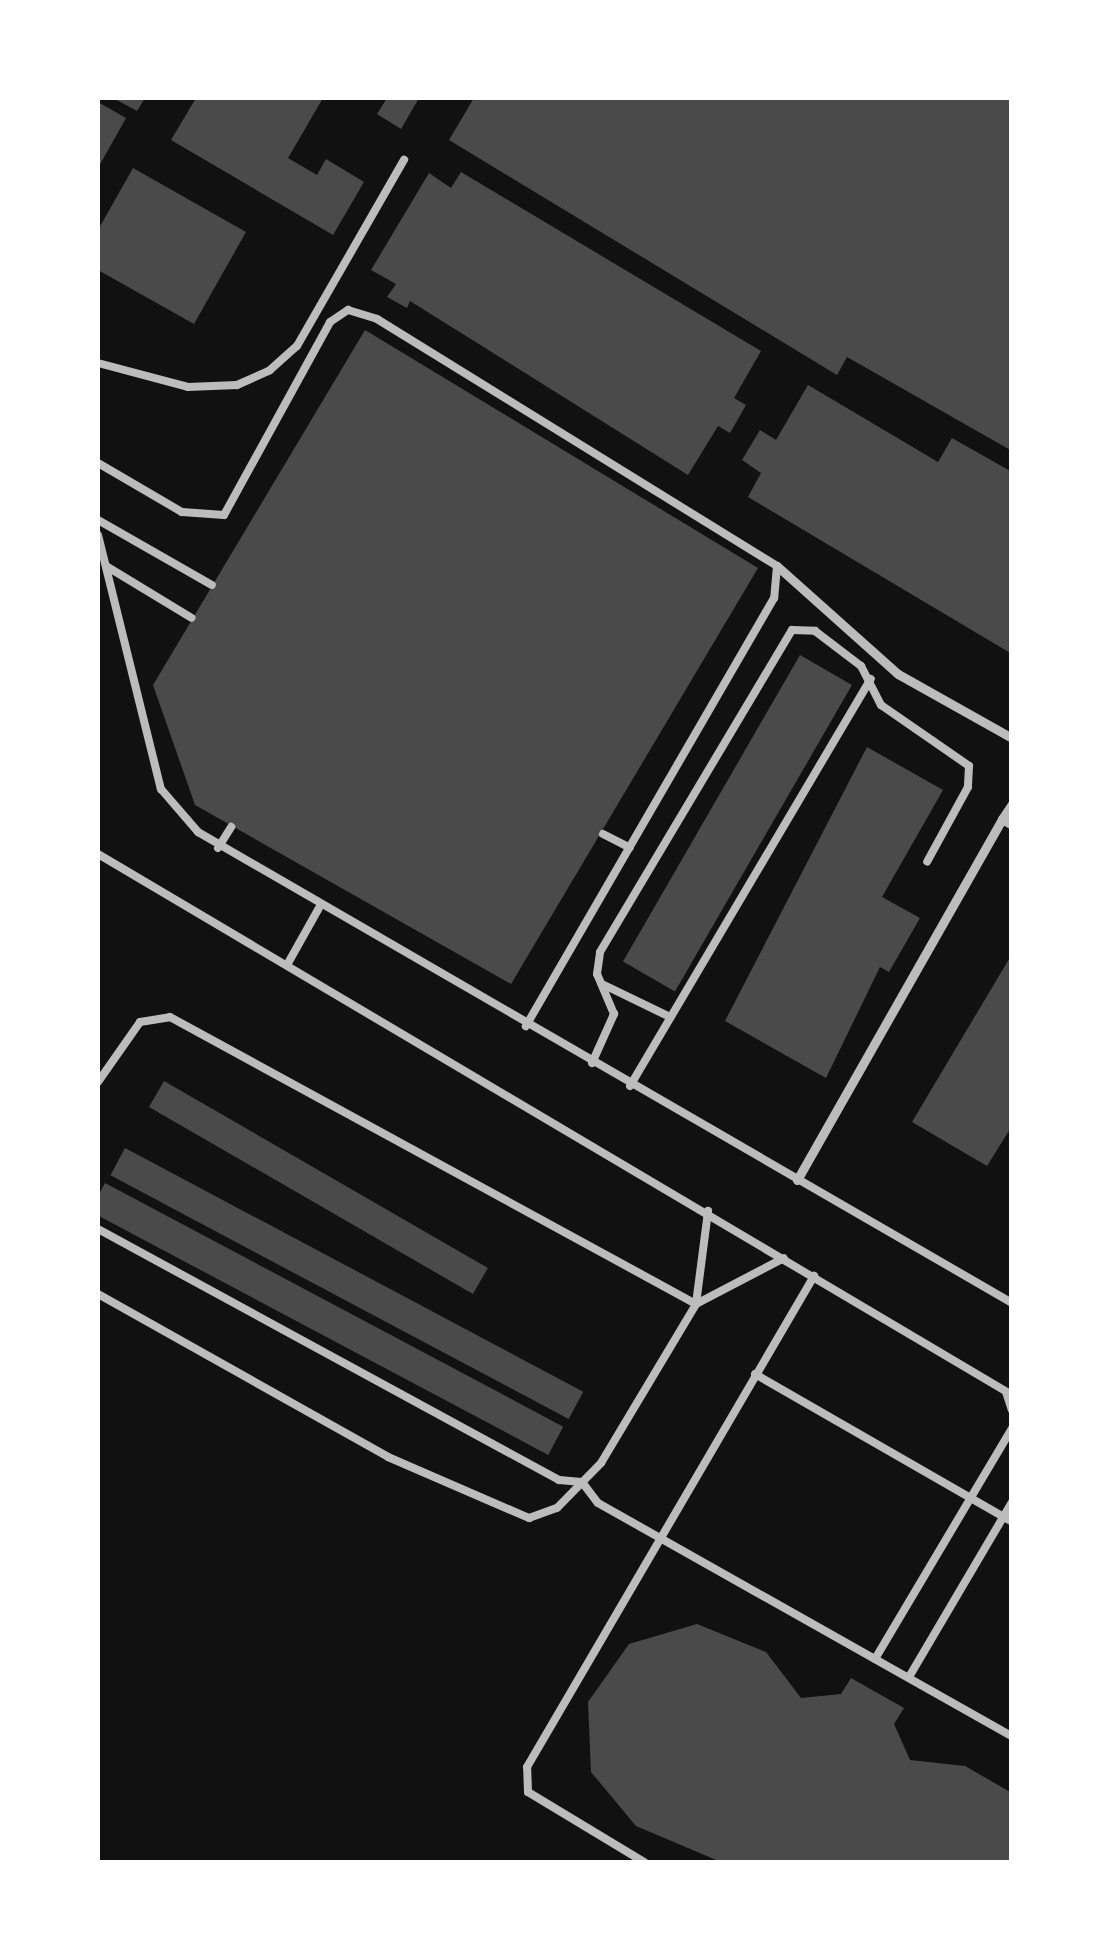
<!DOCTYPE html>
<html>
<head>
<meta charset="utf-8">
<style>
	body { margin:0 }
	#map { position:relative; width:1109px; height:1960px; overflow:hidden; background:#111; font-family:"Noto Sans",sans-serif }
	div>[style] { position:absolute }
	.building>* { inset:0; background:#4a4a4a; transform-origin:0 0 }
	.service>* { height:8px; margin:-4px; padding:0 4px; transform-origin:4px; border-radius:4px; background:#bcbcbc }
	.pedestrian>* { height:9px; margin:-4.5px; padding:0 4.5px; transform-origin:4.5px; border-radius:4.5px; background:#bcbcbc }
	span { translate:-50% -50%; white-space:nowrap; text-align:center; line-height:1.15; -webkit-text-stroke:10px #fff; paint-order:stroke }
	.frame { position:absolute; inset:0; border:100px solid #fff; pointer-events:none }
</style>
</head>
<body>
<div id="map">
	<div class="building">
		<div style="clip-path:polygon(113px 98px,145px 98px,137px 111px)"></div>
		<div style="clip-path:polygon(196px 98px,323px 98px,288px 158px,317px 175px,326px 159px,364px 182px,333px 235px,171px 140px)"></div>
		<div style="clip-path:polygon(387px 98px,419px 98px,401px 129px,377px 114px)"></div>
		<div style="clip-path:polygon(474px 98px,1012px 98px,1012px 451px,847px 357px,837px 375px,449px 140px)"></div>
		<div style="clip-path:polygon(98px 102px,126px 118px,98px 168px)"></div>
		<div style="clip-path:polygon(133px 168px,246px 232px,194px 324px,98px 270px,98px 230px)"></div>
		<div style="clip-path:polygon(461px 172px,761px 351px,734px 398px,746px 405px,730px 433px,718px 426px,688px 475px,410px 301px,407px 308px,387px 297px,396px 284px,371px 270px,429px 173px,451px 188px)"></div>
		<div style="clip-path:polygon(365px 330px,758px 568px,511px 984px,195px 805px,153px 685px)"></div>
		<div style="clip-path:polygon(808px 385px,938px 462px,952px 438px,1012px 472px,1012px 654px,748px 497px,761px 473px,742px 460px,760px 430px,776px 440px)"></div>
		<div style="left:800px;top:655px;width:60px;height:354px;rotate:30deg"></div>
		<div style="clip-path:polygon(867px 747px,943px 790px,882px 897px,920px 918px,889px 972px,880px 967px,826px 1078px,725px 1021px)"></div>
		<div style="clip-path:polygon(1012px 954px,1012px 1126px,987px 1166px,912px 1122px)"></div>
		<div style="left:164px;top:1081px;width:374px;height:30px;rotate:30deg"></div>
		<div style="left:125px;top:1148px;width:519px;height:31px;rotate:28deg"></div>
		<div style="left:105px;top:1183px;width:519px;height:32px;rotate:28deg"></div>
		<div style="clip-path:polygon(697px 1624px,766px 1652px,801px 1698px,841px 1694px,851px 1678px,904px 1708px,894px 1724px,910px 1760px,965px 1766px,1012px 1793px,1012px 1862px,721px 1862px,636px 1826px,591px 1772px,588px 1702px,629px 1644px)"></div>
	</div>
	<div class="service">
		<div style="left:98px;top:363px;width:93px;rotate:14.9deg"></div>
		<div style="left:188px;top:387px;width:49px;rotate:-2.3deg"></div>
		<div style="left:237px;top:385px;width:36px;rotate:-24deg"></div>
		<div style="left:270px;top:370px;width:36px;rotate:-42deg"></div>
		<div style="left:297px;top:346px;width:215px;rotate:-60.1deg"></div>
		<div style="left:98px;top:463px;width:97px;rotate:30.3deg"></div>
		<div style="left:182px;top:512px;width:42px;rotate:4.1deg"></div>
		<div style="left:224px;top:515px;width:220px;rotate:-61.2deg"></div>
		<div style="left:330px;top:322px;width:22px;rotate:-34deg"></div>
		<div style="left:348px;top:310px;width:30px;rotate:17deg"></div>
		<div style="left:377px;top:319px;width:470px;rotate:31.7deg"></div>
		<div style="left:777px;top:566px;width:32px;rotate:95deg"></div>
		<div style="left:774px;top:598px;width:495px;rotate:120.1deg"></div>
		<div style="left:98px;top:520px;width:131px;rotate:29.7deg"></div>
		<div style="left:98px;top:535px;width:262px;rotate:76.1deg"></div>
		<div style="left:161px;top:789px;width:57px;rotate:49.3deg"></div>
		<div style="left:198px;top:832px;width:940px;rotate:30.05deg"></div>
		<div style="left:106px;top:566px;width:100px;rotate:31.2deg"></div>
		<div style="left:603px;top:834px;width:30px;rotate:27deg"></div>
		<div style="left:218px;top:848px;width:25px;rotate:-58deg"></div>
		<div style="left:98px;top:854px;width:1062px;rotate:30.62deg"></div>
		<div style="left:287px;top:965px;width:65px;rotate:-60.7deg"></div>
		<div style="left:602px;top:984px;width:76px;rotate:25.9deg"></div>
		<div style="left:592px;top:1063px;width:54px;rotate:-65.8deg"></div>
		<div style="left:614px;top:1014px;width:43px;rotate:-113deg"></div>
		<div style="left:597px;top:974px;width:22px;rotate:-82deg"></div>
		<div style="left:600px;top:952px;width:375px;rotate:-59.2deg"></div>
		<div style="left:792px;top:630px;width:23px;rotate:2deg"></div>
		<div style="left:815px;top:631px;width:58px;rotate:37.3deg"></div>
		<div style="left:861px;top:666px;width:44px;rotate:62.9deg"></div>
		<div style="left:881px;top:705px;width:107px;rotate:34.7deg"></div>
		<div style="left:969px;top:766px;width:21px;rotate:93deg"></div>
		<div style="left:968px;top:787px;width:85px;rotate:118.7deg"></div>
		<div style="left:98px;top:1082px;width:73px;rotate:-55deg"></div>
		<div style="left:140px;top:1022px;width:30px;rotate:-9deg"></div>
		<div style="left:170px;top:1017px;width:599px;rotate:28.62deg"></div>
		<div style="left:630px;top:1086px;width:473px;rotate:-59.4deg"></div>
		<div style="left:98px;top:1229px;width:525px;rotate:28.57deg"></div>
		<div style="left:559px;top:1480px;width:23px;rotate:5deg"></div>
		<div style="left:582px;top:1482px;width:26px;rotate:53deg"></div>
		<div style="left:598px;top:1503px;width:475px;rotate:29.4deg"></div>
		<div style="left:98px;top:1294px;width:333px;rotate:29.3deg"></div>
		<div style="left:388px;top:1457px;width:154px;rotate:23.4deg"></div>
		<div style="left:529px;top:1518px;width:30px;rotate:-20deg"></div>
		<div style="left:557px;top:1508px;width:63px;rotate:-45.6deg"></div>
		<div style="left:601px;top:1463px;width:185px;rotate:-59.1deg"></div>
		<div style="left:696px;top:1304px;width:94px;rotate:-82.6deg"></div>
		<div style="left:696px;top:1304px;width:99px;rotate:-27.6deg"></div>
		<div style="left:755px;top:1374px;width:297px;rotate:29.9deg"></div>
		<div style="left:1006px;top:1392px;width:19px;rotate:72deg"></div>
		<div style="left:875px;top:1659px;width:269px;rotate:-59.3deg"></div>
		<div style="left:909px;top:1677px;width:203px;rotate:-59.5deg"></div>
		<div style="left:644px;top:1862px;width:135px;rotate:-148.9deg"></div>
		<div style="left:528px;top:1792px;width:25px;rotate:-92deg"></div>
		<div style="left:527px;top:1767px;width:569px;rotate:-59.69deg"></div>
	</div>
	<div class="pedestrian">
		<div style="left:777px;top:566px;width:162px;rotate:41.8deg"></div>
		<div style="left:898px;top:674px;width:131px;rotate:29.3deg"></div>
		<div style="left:1012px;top:804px;width:18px;rotate:124deg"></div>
		<div style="left:1002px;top:819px;width:12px;rotate:31deg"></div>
		<div style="left:797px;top:1180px;width:415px;rotate:-60.4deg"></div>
	</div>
	<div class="frame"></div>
</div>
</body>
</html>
